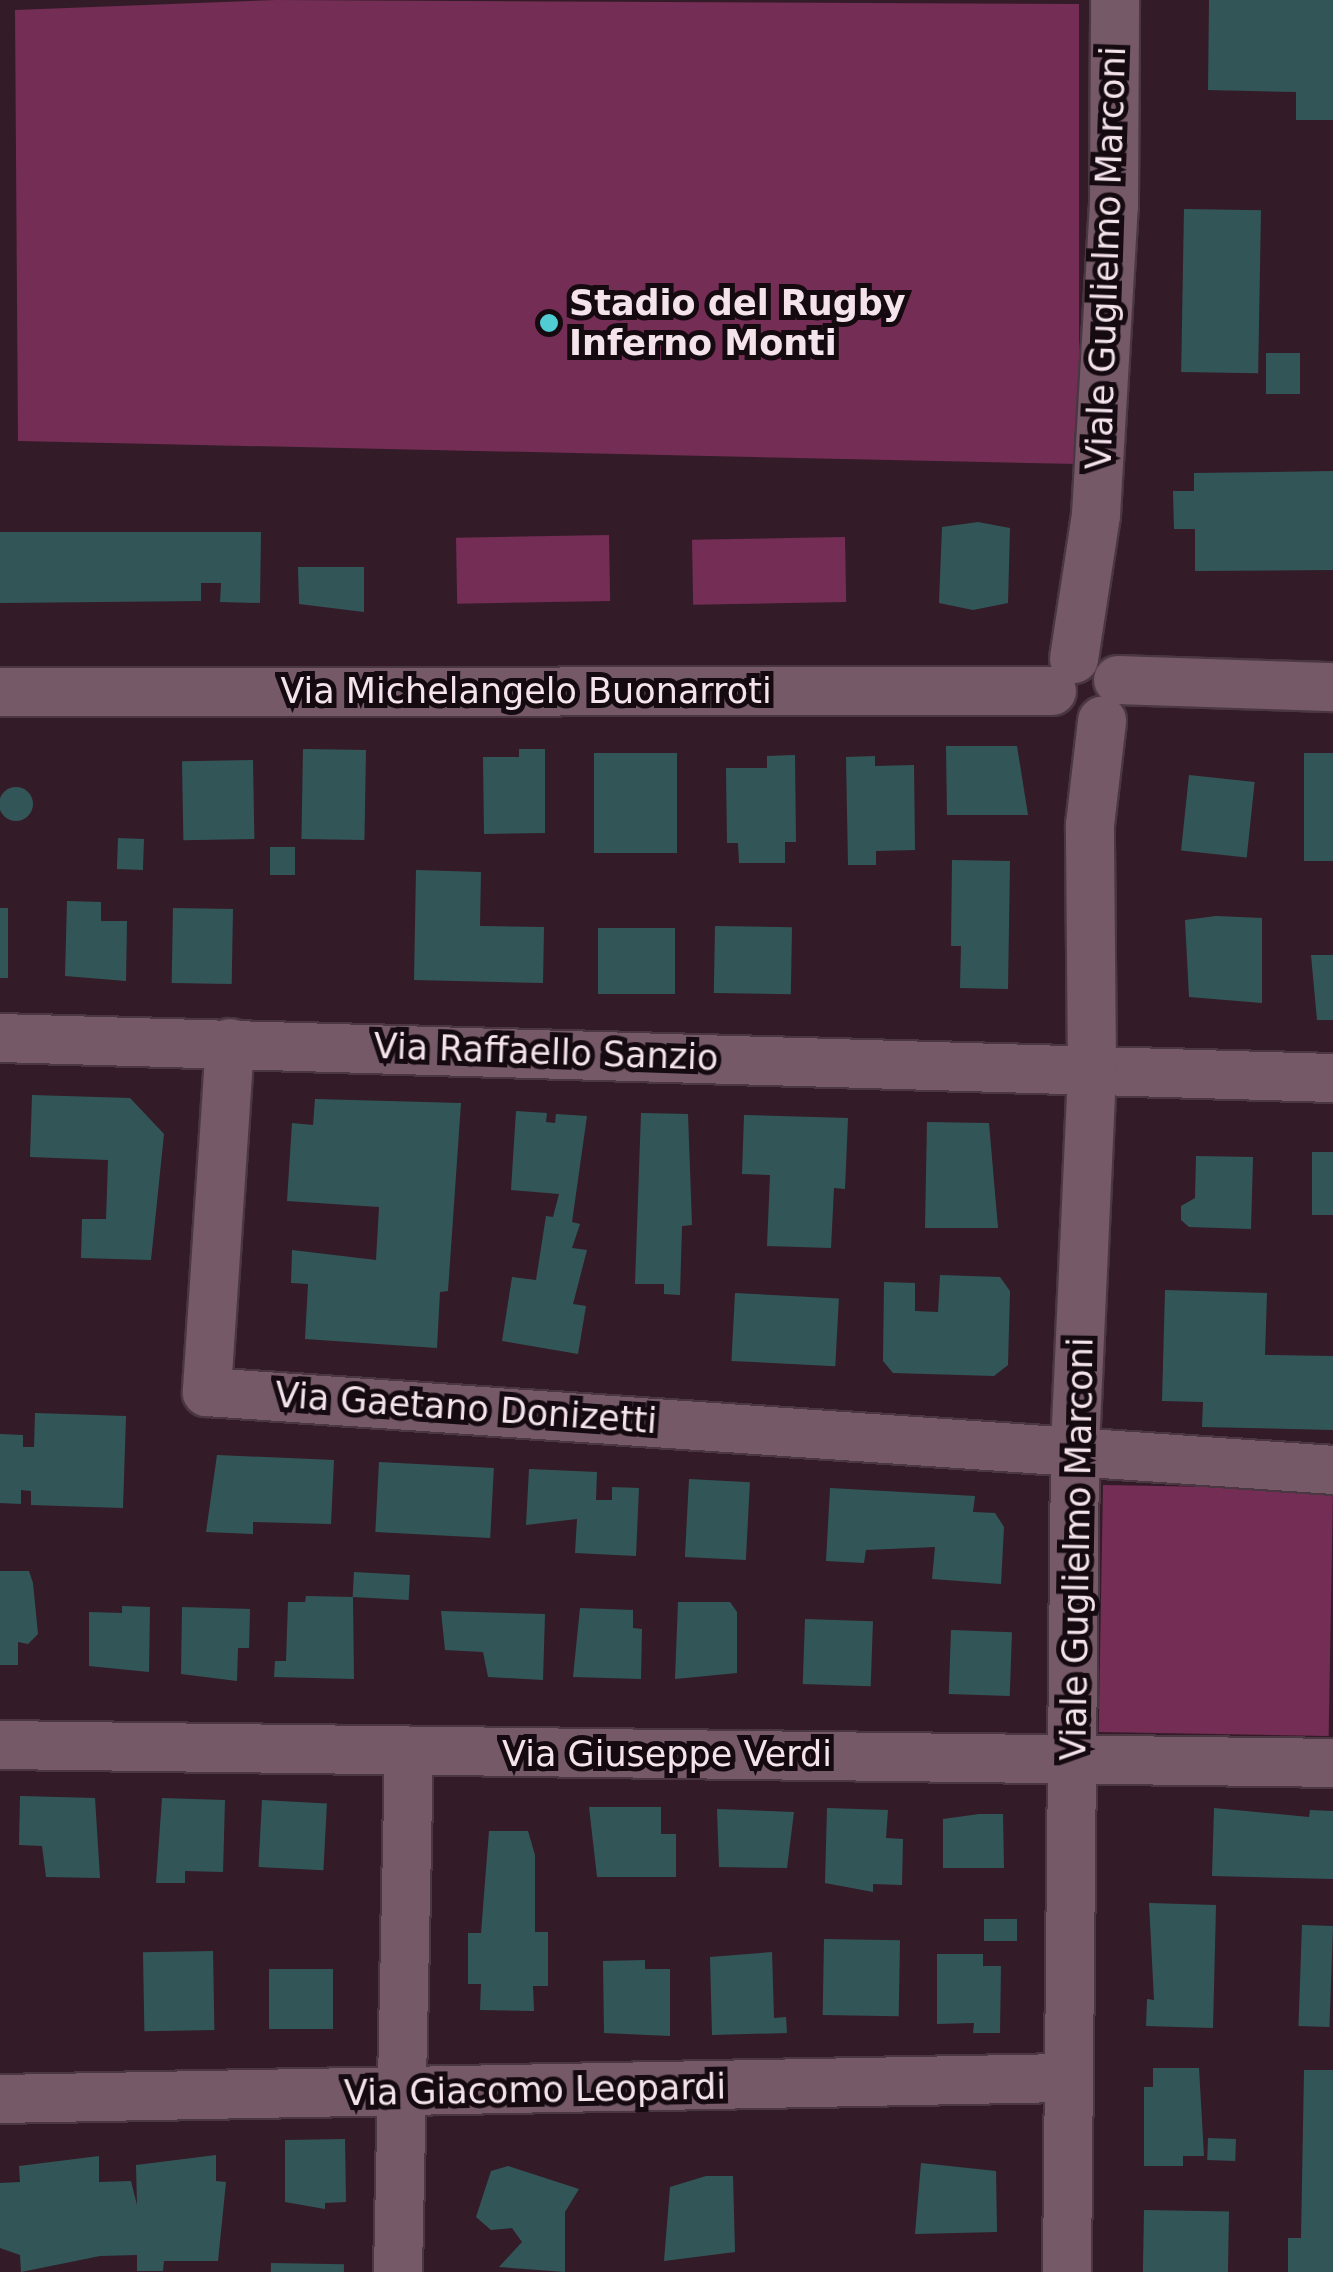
<!DOCTYPE html>
<html>
<head>
<meta charset="utf-8">
<style>
	body { margin:0 }
	#map { position:relative; width:1333px; height:2272px; overflow:hidden; background:#331c28; font-family:"DejaVu Sans",sans-serif }
	div>[style] { position:absolute }
	.green>* { inset:0; background:#742d55; transform-origin:0 0 }
	.building>* { inset:0; background:#325658; transform-origin:0 0 }
	.round { border-radius:50% }
	.roads { filter:drop-shadow(2px 0 #4a3741) drop-shadow(-2px 0 #4a3741) drop-shadow(0 2px #4a3741) drop-shadow(0 -2px #4a3741) }
	.street>* { height:48px; margin:-24px; padding:0 24px; transform-origin:24px; border-radius:24px; background:#755967 }
	.dots>* { width:28px; height:28px; translate:-50% -50%; box-sizing:border-box; border:5px solid #140a0f; border-radius:50% }
	span { translate:-50% -50%; white-space:nowrap; text-align:center; line-height:1.15; -webkit-text-stroke:10px #140a0f; paint-order:stroke }
	.street-label { font-size:35px; color:#f4e3ea }
	.poi-label { font-size:35px; color:#f4e3ea; font-weight:700 }
	.left { translate:0 -50%; text-align:left }
</style>
</head>
<body>
<div id="map">
	<div class="green">
		<div style="clip-path:polygon(276px 0,1079px 4px,1079px 464px,18px 441px,15px 10px)"></div>
		<div style="left:609px;top:535px;width:66px;height:153px;rotate:89deg"></div>
		<div style="left:845px;top:537px;width:65px;height:153px;rotate:89deg"></div>
		<div style="left:1103px;top:1485px;width:230px;height:247px;rotate:1deg"></div>
	</div>
	<div class="building">
		<div style="clip-path:polygon(1209px 0,1333px 0,1333px 120px,1296px 120px,1296px 92px,1208px 90px)"></div>
		<div style="left:1184px;top:209px;width:77px;height:163px;rotate:1deg"></div>
		<div style="left:1266px;top:353px;width:34px;height:41px"></div>
		<div style="clip-path:polygon(1333px 471px,1333px 570px,1195px 571px,1195px 529px,1174px 529px,1173px 491px,1194px 491px,1194px 473px)"></div>
		<div style="clip-path:polygon(978px 522px,1010px 528px,1008px 603px,973px 610px,939px 603px,942px 527px)"></div>
		<div style="clip-path:polygon(0 532px,261px 532px,260px 603px,220px 602px,221px 583px,201px 583px,201px 601px,0 603px)"></div>
		<div style="clip-path:polygon(298px 567px,364px 567px,364px 612px,299px 604px)"></div>
		<div style="clip-path:polygon(946px 746px,1017px 746px,1028px 815px,947px 815px)"></div>
		<div style="clip-path:polygon(519px 749px,545px 749px,545px 833px,484px 834px,483px 757px,519px 757px)"></div>
		<div style="left:366px;top:750px;width:90px;height:63px;rotate:91deg"></div>
		<div style="left:594px;top:753px;width:83px;height:100px"></div>
		<div style="left:1333px;top:753px;width:108px;height:29px;rotate:90deg"></div>
		<div style="clip-path:polygon(795px 755px,796px 842px,785px 842px,785px 863px,739px 863px,738px 843px,727px 843px,726px 768px,767px 768px,767px 756px)"></div>
		<div style="clip-path:polygon(875px 756px,875px 766px,914px 765px,915px 850px,876px 851px,876px 865px,848px 865px,846px 757px)"></div>
		<div style="left:253px;top:760px;width:79px;height:71px;rotate:89deg"></div>
		<div style="left:1189px;top:775px;width:66px;height:76px;rotate:6deg"></div>
		<div class="round" style="left:-1px;top:787px;width:34px;height:34px"></div>
		<div style="left:118px;top:838px;width:26px;height:31px;rotate:2deg"></div>
		<div style="left:270px;top:847px;width:25px;height:28px"></div>
		<div style="clip-path:polygon(952px 860px,1010px 861px,1008px 989px,960px 988px,961px 946px,951px 946px)"></div>
		<div style="clip-path:polygon(416px 870px,481px 872px,480px 926px,544px 927px,543px 983px,414px 980px)"></div>
		<div style="clip-path:polygon(67px 901px,101px 902px,101px 921px,127px 921px,126px 981px,65px 976px)"></div>
		<div style="left:0;top:908px;width:8px;height:70px"></div>
		<div style="left:173px;top:908px;width:60px;height:75px;rotate:1deg"></div>
		<div style="clip-path:polygon(1216px 916px,1262px 918px,1262px 1003px,1189px 997px,1185px 920px)"></div>
		<div style="left:715px;top:926px;width:77px;height:67px;rotate:1deg"></div>
		<div style="left:598px;top:928px;width:77px;height:66px"></div>
		<div style="clip-path:polygon(1311px 955px,1333px 955px,1333px 1020px,1317px 1020px)"></div>
		<div style="clip-path:polygon(32px 1095px,130px 1098px,164px 1134px,151px 1260px,81px 1258px,82px 1219px,106px 1219px,108px 1160px,30px 1157px)"></div>
		<div style="clip-path:polygon(315px 1099px,461px 1103px,448px 1291px,440px 1292px,437px 1348px,305px 1339px,308px 1284px,291px 1283px,292px 1250px,376px 1260px,379px 1207px,287px 1201px,292px 1123px,313px 1125px)"></div>
		<div style="clip-path:polygon(516px 1111px,547px 1113px,546px 1122px,555px 1123px,556px 1114px,587px 1116px,572px 1222px,580px 1224px,572px 1248px,587px 1250px,573px 1304px,586px 1306px,578px 1354px,502px 1341px,512px 1277px,536px 1280px,546px 1216px,553px 1217px,559px 1194px,511px 1190px)"></div>
		<div style="clip-path:polygon(641px 1113px,688px 1114px,692px 1225px,682px 1226px,680px 1295px,664px 1294px,664px 1284px,635px 1284px)"></div>
		<div style="clip-path:polygon(744px 1115px,848px 1118px,845px 1189px,834px 1188px,831px 1248px,767px 1246px,770px 1175px,742px 1174px)"></div>
		<div style="clip-path:polygon(927px 1122px,989px 1123px,998px 1228px,925px 1228px)"></div>
		<div style="left:1312px;top:1152px;width:21px;height:63px"></div>
		<div style="clip-path:polygon(1196px 1156px,1253px 1157px,1251px 1229px,1189px 1227px,1181px 1220px,1181px 1206px,1195px 1198px)"></div>
		<div style="clip-path:polygon(940px 1275px,1000px 1277px,1010px 1291px,1008px 1365px,994px 1376px,893px 1373px,883px 1361px,884px 1282px,915px 1283px,915px 1311px,938px 1312px)"></div>
		<div style="clip-path:polygon(1165px 1290px,1267px 1293px,1265px 1355px,1333px 1356px,1333px 1430px,1202px 1427px,1203px 1402px,1162px 1401px)"></div>
		<div style="left:735px;top:1293px;width:104px;height:68px;rotate:3deg"></div>
		<div style="clip-path:polygon(35px 1413px,126px 1416px,123px 1508px,31px 1505px,31px 1491px,21px 1490px,21px 1504px,0 1503px,0 1434px,23px 1435px,23px 1447px,34px 1447px)"></div>
		<div style="clip-path:polygon(217px 1455px,334px 1460px,331px 1524px,253px 1522px,253px 1534px,206px 1532px)"></div>
		<div style="left:379px;top:1462px;width:115px;height:70px;rotate:3deg"></div>
		<div style="clip-path:polygon(529px 1469px,597px 1472px,596px 1500px,612px 1500px,612px 1487px,639px 1488px,636px 1556px,575px 1553px,577px 1519px,526px 1525px)"></div>
		<div style="left:689px;top:1479px;width:61px;height:78px;rotate:3deg"></div>
		<div style="clip-path:polygon(830px 1488px,975px 1496px,973px 1512px,995px 1513px,1004px 1527px,1001px 1584px,932px 1579px,935px 1547px,866px 1550px,864px 1563px,826px 1561px)"></div>
		<div style="clip-path:polygon(0 1571px,29px 1571px,33px 1583px,38px 1634px,28px 1644px,18px 1642px,18px 1665px,0 1665px)"></div>
		<div style="left:354px;top:1572px;width:56px;height:25px;rotate:3deg"></div>
		<div style="clip-path:polygon(306px 1596px,353px 1597px,354px 1679px,274px 1677px,275px 1661px,286px 1661px,288px 1602px,305px 1602px)"></div>
		<div style="clip-path:polygon(678px 1602px,730px 1602px,737px 1612px,737px 1673px,675px 1679px)"></div>
		<div style="clip-path:polygon(122px 1606px,150px 1607px,149px 1672px,89px 1666px,89px 1612px,122px 1613px)"></div>
		<div style="clip-path:polygon(182px 1607px,250px 1609px,249px 1648px,238px 1648px,237px 1681px,181px 1674px)"></div>
		<div style="clip-path:polygon(580px 1608px,633px 1610px,633px 1628px,642px 1629px,641px 1679px,573px 1677px)"></div>
		<div style="clip-path:polygon(441px 1611px,545px 1614px,543px 1680px,488px 1677px,483px 1652px,445px 1650px)"></div>
		<div style="left:805px;top:1619px;width:68px;height:65px;rotate:2deg"></div>
		<div style="left:951px;top:1630px;width:61px;height:64px;rotate:2deg"></div>
		<div style="clip-path:polygon(20px 1796px,95px 1798px,100px 1878px,46px 1877px,42px 1846px,19px 1845px)"></div>
		<div style="clip-path:polygon(162px 1798px,225px 1800px,223px 1872px,185px 1871px,185px 1883px,156px 1883px)"></div>
		<div style="left:262px;top:1800px;width:65px;height:67px;rotate:3deg"></div>
		<div style="clip-path:polygon(589px 1807px,661px 1807px,661px 1834px,676px 1834px,676px 1877px,597px 1877px)"></div>
		<div style="clip-path:polygon(827px 1808px,888px 1810px,886px 1838px,903px 1839px,902px 1885px,873px 1884px,873px 1892px,825px 1883px)"></div>
		<div style="clip-path:polygon(1214px 1808px,1309px 1817px,1310px 1810px,1333px 1811px,1333px 1879px,1212px 1876px)"></div>
		<div style="clip-path:polygon(717px 1809px,794px 1812px,787px 1868px,719px 1867px)"></div>
		<div style="clip-path:polygon(979px 1814px,1003px 1814px,1004px 1868px,943px 1868px,943px 1819px)"></div>
		<div style="clip-path:polygon(489px 1831px,528px 1831px,535px 1855px,535px 1932px,548px 1932px,548px 1986px,533px 1986px,534px 2011px,480px 2010px,481px 1984px,468px 1984px,468px 1933px,481px 1933px)"></div>
		<div style="clip-path:polygon(1149px 1903px,1216px 1905px,1213px 2028px,1146px 2026px,1147px 1999px,1154px 2000px)"></div>
		<div style="left:984px;top:1919px;width:33px;height:22px"></div>
		<div style="left:1302px;top:1925px;width:31px;height:101px;rotate:2deg"></div>
		<div style="left:824px;top:1939px;width:76px;height:76px;rotate:1deg"></div>
		<div style="left:213px;top:1951px;width:79px;height:70px;rotate:89deg"></div>
		<div style="clip-path:polygon(772px 1952px,774px 2018px,786px 2017px,787px 2033px,712px 2035px,710px 1957px)"></div>
		<div style="clip-path:polygon(937px 1954px,983px 1954px,983px 1966px,1001px 1966px,1000px 2033px,973px 2033px,974px 2023px,937px 2024px)"></div>
		<div style="clip-path:polygon(645px 1960px,645px 1969px,670px 1969px,670px 2036px,604px 2033px,603px 1961px)"></div>
		<div style="left:333px;top:1969px;width:60px;height:64px;rotate:90deg"></div>
		<div style="clip-path:polygon(1153px 2068px,1199px 2068px,1204px 2156px,1183px 2156px,1183px 2166px,1144px 2166px,1144px 2087px,1153px 2087px)"></div>
		<div style="clip-path:polygon(1304px 2070px,1333px 2070px,1333px 2272px,1288px 2272px,1288px 2238px,1301px 2238px)"></div>
		<div style="left:1208px;top:2138px;width:28px;height:22px;rotate:2deg"></div>
		<div style="clip-path:polygon(345px 2139px,346px 2202px,325px 2203px,325px 2209px,285px 2202px,285px 2140px)"></div>
		<div style="clip-path:polygon(216px 2155px,216px 2181px,226px 2182px,218px 2261px,164px 2261px,163px 2271px,137px 2271px,137px 2255px,100px 2256px,21px 2272px,20px 2255px,0 2248px,0 2183px,20px 2182px,19px 2166px,99px 2156px,99px 2182px,131px 2181px,137px 2205px,136px 2165px)"></div>
		<div style="clip-path:polygon(921px 2163px,996px 2171px,997px 2232px,915px 2234px)"></div>
		<div style="clip-path:polygon(508px 2166px,579px 2189px,565px 2212px,565px 2272px,499px 2267px,522px 2242px,512px 2228px,491px 2230px,476px 2217px,491px 2171px)"></div>
		<div style="clip-path:polygon(706px 2176px,733px 2176px,735px 2252px,664px 2261px,670px 2187px)"></div>
		<div style="left:1144px;top:2210px;width:85px;height:62px;rotate:1deg"></div>
		<div style="left:271px;top:2263px;width:73px;height:9px;rotate:1deg"></div>
	</div>
	<div class="roads">
		<div class="street">
			<div style="left:1074px;top:659px;width:146px;rotate:-81.3deg"></div>
			<div style="left:1096px;top:515px;width:310px;rotate:-86.7deg"></div>
			<div style="left:1114px;top:206px;width:206px;rotate:-89.7deg"></div>
			<div style="left:1118px;top:680px;width:215px;rotate:1.9deg"></div>
			<div style="left:0;top:692px;width:1052px;rotate:-0.05deg"></div>
			<div style="left:0;top:1038px;width:1334px;rotate:1.72deg"></div>
			<div style="left:230px;top:1043px;width:350px;rotate:93.8deg"></div>
			<div style="left:207px;top:1392px;width:1129px;rotate:3.96deg"></div>
			<div style="left:0;top:1745px;width:1333px;rotate:0.77deg"></div>
			<div style="left:0;top:2099px;width:1069px;rotate:-1.13deg"></div>
			<div style="left:398px;top:2272px;width:519px;rotate:-88.79deg"></div>
			<div style="left:1067px;top:2272px;width:825px;rotate:-89.44deg"></div>
			<div style="left:1075px;top:1447px;width:379px;rotate:-87.4deg"></div>
			<div style="left:1092px;top:1068px;width:243px;rotate:-90.5deg"></div>
			<div style="left:1090px;top:825px;width:105px;rotate:-83.4deg"></div>
		</div>
	</div>
	<div class="dots">
		<div style="left:549px;top:323px;background:#51ccd3"></div>
	</div>
	<div class="street-label">
		<span style="left:1106px;top:258px;rotate:-88deg">Viale Guglielmo Marconi</span>
		<span style="left:526px;top:691px">Via Michelangelo Buonarroti</span>
		<span style="left:546px;top:1052px;rotate:2deg">Via Raffaello Sanzio</span>
		<span style="left:466px;top:1408px;rotate:4deg">Via Gaetano Donizetti</span>
		<span style="left:1077px;top:1549px;rotate:-89deg">Viale Guglielmo Marconi</span>
		<span style="left:667px;top:1754px">Via Giuseppe Verdi</span>
		<span style="left:535px;top:2090px;rotate:-1deg">Via Giacomo Leopardi</span>
	</div>
	<div class="poi-label">
		<span class="left" style="left:569px;top:323px">Stadio del Rugby<br>Inferno Monti</span>
	</div>
</div>
</body>
</html>
